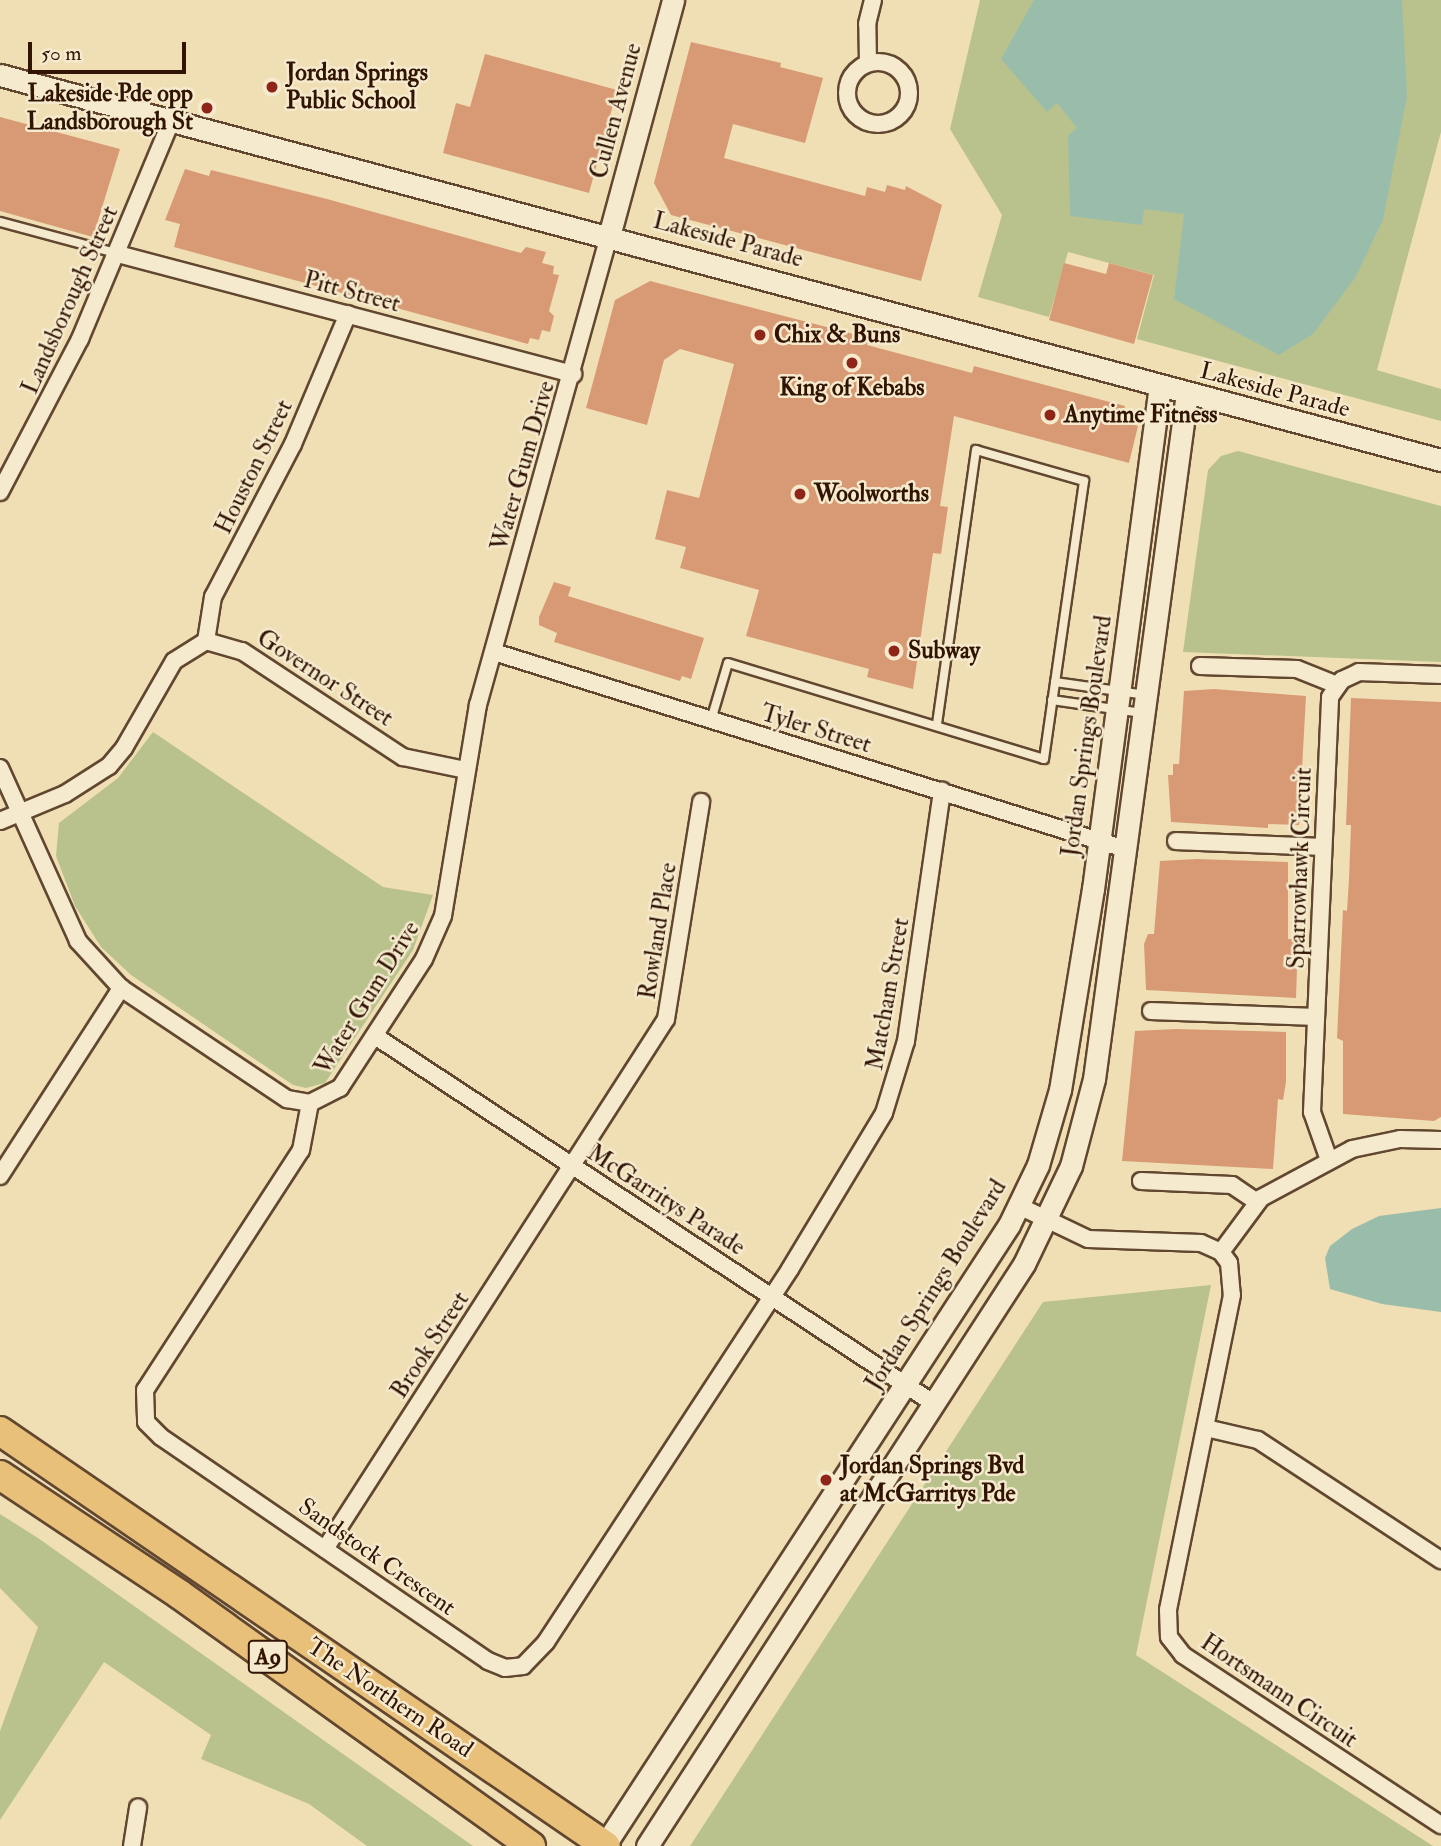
<!DOCTYPE html>
<html>
<head>
<meta charset="utf-8">
<style>
	body { margin:0 }
	#map { position:relative; width:1441px; height:1846px; overflow:hidden; background:#f0dfb4; font-family:"IM FELL Double Pica",serif }
	div>[style] { position:absolute }
	.green>* { inset:0; background:#b9c28d }
	.water>* { inset:0; background:#9abdab }
	.building>* { inset:0; background:#d89a75 }
	.roads { filter:drop-shadow(2px 0 #624730) drop-shadow(-2px 0 #624730) drop-shadow(0 2px #624730) drop-shadow(0 -2px #624730) }
	.service>* { height:8px; margin:-4px; padding:0 4px; transform-origin:4px; border-radius:4px; background:#f5eace }
	.minor>* { height:16px; margin:-8px; padding:0 8px; transform-origin:8px; border-radius:8px; background:#f5eace }
	.minor>.ring { margin:-8px; padding:0; box-sizing:content-box; background:none; border:16px solid #f5eace; border-radius:50% }
	.tertiary>* { height:21px; margin:-10.5px; padding:0 10.5px; transform-origin:10.5px; border-radius:10.5px; background:#f5eace }
	.trunk>* { height:28px; margin:-14px; padding:0 14px; transform-origin:14px; border-radius:14px; background:#e8c07a }
	.dots>* { width:19px; height:19px; translate:-50% -50%; box-sizing:border-box; border:4px solid #f5eace; border-radius:50% }
	span { translate:-50% -50%; white-space:nowrap; text-align:center; line-height:1.15; -webkit-text-stroke:5px #f5eace; paint-order:stroke }
	.shield-label span { padding:2px 5px; background:#f5eace; border:2px solid; border-radius:5px; -webkit-text-stroke-width:0 }
	.shield-label { font-size:23px; color:#321404; font-weight:700 }
	.poi-label { font-size:24px; color:#321404; font-weight:700 }
	.left { translate:0 -50%; text-align:left }
	.right { translate:-100% -50%; text-align:right }
	.street-label { font-size:24px; color:#321404 }
	.scale { position:absolute; left:28px; top:42px; width:158px; height:32px; box-sizing:border-box; border:4px solid #321404; border-top:0; padding-left:9px; font-size:21px; line-height:24px; white-space:nowrap; color:#321404; -webkit-text-stroke:5px #f5eace; paint-order:stroke }
</style>
</head>
<body>
<div id="map">
	<div class="green">
		<div style="clip-path:polygon(980px 0,1441px 0,1441px 132px,1377px 370px,1441px 389px,1441px 421px,1137px 339px,1154px 275px,1068px 252px,1049px 317px,978px 297px,1002px 215px,950px 129px)"></div>
		<div style="clip-path:polygon(1238px 451px,1441px 506px,1441px 662px,1183px 652px,1208px 470px,1221px 456px)"></div>
		<div style="clip-path:polygon(153px 732px,383px 887px,433px 895px,413px 950px,325px 1083px,306px 1088px,293px 1085px,131px 975px,101px 947px,75px 906px,56px 856px,59px 823px,118px 778px)"></div>
		<div style="clip-path:polygon(1211px 1285px,1136px 1655px,1433px 1846px,690px 1846px,1043px 1302px)"></div>
		<div style="clip-path:polygon(0 1514px,38px 1538px,473px 1846px,367px 1846px,309px 1804px,201px 1759px,211px 1735px,104px 1662px,0 1820px,0 1731px,38px 1627px,0 1588px)"></div>
	</div>
	<div class="water">
		<div style="clip-path:polygon(1034px 0,1402px 0,1407px 96px,1383px 220px,1355px 278px,1313px 334px,1279px 355px,1174px 299px,1184px 214px,1144px 209px,1142px 225px,1070px 216px,1068px 136px,1077px 128px,1057px 103px,1047px 112px,1001px 59px)"></div>
		<div style="clip-path:polygon(1441px 1208px,1441px 1312px,1382px 1304px,1330px 1289px,1325px 1258px,1330px 1246px,1352px 1229px,1379px 1216px)"></div>
	</div>
	<div class="building">
		<div style="clip-path:polygon(691px 42px,781px 63px,780px 67px,823px 78px,805px 143px,733px 124px,724px 158px,865px 196px,867px 187px,885px 192px,887px 185px,905px 190px,906px 186px,942px 205px,921px 281px,671px 215px,654px 183px)"></div>
		<div style="clip-path:polygon(485px 54px,617px 90px,589px 193px,443px 153px,456px 103px,470px 107px)"></div>
		<div style="clip-path:polygon(0 117px,120px 149px,93px 237px,0 211px)"></div>
		<div style="clip-path:polygon(185px 169px,209px 176px,211px 170px,327px 199px,521px 253px,526px 247px,546px 252px,542px 263px,554px 266px,553px 274px,559px 275px,549px 311px,554px 316px,550px 332px,542px 330px,539px 340px,530px 338px,528px 344px,174px 247px,180px 224px,165px 220px)"></div>
		<div style="clip-path:polygon(1064px 263px,1106px 274px,1109px 263px,1153px 275px,1134px 344px,1049px 320px)"></div>
		<div style="clip-path:polygon(650px 281px,869px 338px,867px 345px,972px 373px,974px 366px,1125px 406px,1121px 421px,1138px 426px,1129px 463px,954px 416px,940px 506px,948px 507px,941px 554px,933px 553px,913px 689px,867px 677px,869px 669px,746px 636px,759px 590px,680px 568px,686px 547px,655px 539px,667px 490px,699px 498px,734px 364px,680px 349px,664px 360px,647px 425px,586px 408px,615px 300px)"></div>
		<div style="clip-path:polygon(554px 582px,571px 587px,568px 596px,704px 638px,691px 679px,682px 676px,680px 681px,554px 642px,557px 633px,539px 625px,539px 617px)"></div>
		<div style="clip-path:polygon(1214px 689px,1306px 696px,1299px 825px,1268px 824px,1268px 828px,1171px 822px,1168px 775px,1173px 775px,1173px 764px,1179px 764px,1184px 691px)"></div>
		<div style="clip-path:polygon(1351px 698px,1441px 702px,1441px 1117px,1434px 1121px,1343px 1114px,1343px 1041px,1337px 1038px,1343px 910px,1347px 911px,1349px 879px,1351px 825px,1346px 825px)"></div>
		<div style="clip-path:polygon(1197px 859px,1288px 862px,1288px 939px,1298px 939px,1296px 998px,1146px 990px,1144px 944px,1148px 934px,1154px 934px,1160px 861px)"></div>
		<div style="clip-path:polygon(1176px 1029px,1286px 1032px,1286px 1082px,1283px 1100px,1278px 1099px,1273px 1169px,1122px 1161px,1135px 1031px)"></div>
	</div>
	<div class="roads">
		<div class="service">
			<div style="left:0;top:222px;width:120px;rotate:15deg"></div>
			<div style="left:1055px;top:682px;width:92px;rotate:8.1deg"></div>
			<div style="left:1052px;top:700px;width:91px;rotate:8.2deg"></div>
			<div style="left:711px;top:720px;width:59px;rotate:-73.4deg"></div>
			<div style="left:728px;top:663px;width:330px;rotate:16.9deg"></div>
			<div style="left:1044px;top:759px;width:281px;rotate:-81.8deg"></div>
			<div style="left:1084px;top:481px;width:112px;rotate:-164deg"></div>
			<div style="left:976px;top:450px;width:278px;rotate:98.1deg"></div>
		</div>
		<div class="minor">
			<div class="ring" style="left:847px;top:62px;width:46px;height:46px"></div>
			<div style="left:868px;top:63px;width:39px;rotate:-91deg"></div>
			<div style="left:867px;top:24px;width:25px;rotate:-76deg"></div>
			<div style="left:118px;top:254px;width:471px;rotate:14.8deg"></div>
			<div style="left:0;top:492px;width:173px;rotate:-62.4deg"></div>
			<div style="left:80px;top:339px;width:236px;rotate:-67.3deg"></div>
			<div style="left:206px;top:641px;width:45px;rotate:-81deg"></div>
			<div style="left:213px;top:597px;width:173px;rotate:-62.4deg"></div>
			<div style="left:293px;top:444px;width:141px;rotate:-67.1deg"></div>
			<div style="left:494px;top:652px;width:661px;rotate:17.34deg"></div>
			<div style="left:1200px;top:666px;width:97px;rotate:1.8deg"></div>
			<div style="left:1297px;top:669px;width:43px;rotate:21.8deg"></div>
			<div style="left:0;top:768px;width:190px;rotate:65.7deg"></div>
			<div style="left:78px;top:941px;width:64px;rotate:47.5deg"></div>
			<div style="left:121px;top:988px;width:200px;rotate:33.8deg"></div>
			<div style="left:287px;top:1099px;width:23px;rotate:10deg"></div>
			<div style="left:310px;top:1103px;width:34px;rotate:-27deg"></div>
			<div style="left:340px;top:1088px;width:154px;rotate:-56.9deg"></div>
			<div style="left:424px;top:959px;width:47px;rotate:-66.2deg"></div>
			<div style="left:443px;top:916px;width:214px;rotate:-80.6deg"></div>
			<div style="left:478px;top:705px;width:487px;rotate:-74.4deg"></div>
			<div style="left:0;top:821px;width:70px;rotate:-22.6deg"></div>
			<div style="left:65px;top:794px;width:52px;rotate:-32.5deg"></div>
			<div style="left:109px;top:766px;width:23px;rotate:-50deg"></div>
			<div style="left:124px;top:748px;width:100px;rotate:-60.1deg"></div>
			<div style="left:174px;top:661px;width:38px;rotate:-32deg"></div>
			<div style="left:206px;top:641px;width:37px;rotate:16deg"></div>
			<div style="left:242px;top:651px;width:193px;rotate:33.4deg"></div>
			<div style="left:403px;top:757px;width:64px;rotate:11.7deg"></div>
			<div style="left:1176px;top:841px;width:147px;rotate:2.3deg"></div>
			<div style="left:1151px;top:1011px;width:165px;rotate:2.1deg"></div>
			<div style="left:375px;top:1036px;width:668px;rotate:33.33deg"></div>
			<div style="left:310px;top:1103px;width:48px;rotate:100.8deg"></div>
			<div style="left:301px;top:1150px;width:286px;rotate:123deg"></div>
			<div style="left:145px;top:1390px;width:32px;rotate:88deg"></div>
			<div style="left:146px;top:1422px;width:21px;rotate:45deg"></div>
			<div style="left:161px;top:1437px;width:396px;rotate:34.4deg"></div>
			<div style="left:488px;top:1661px;width:18px;rotate:22deg"></div>
			<div style="left:505px;top:1668px;width:18px;rotate:-6deg"></div>
			<div style="left:523px;top:1666px;width:33px;rotate:-46deg"></div>
			<div style="left:546px;top:1642px;width:446px;rotate:-56.8deg"></div>
			<div style="left:790px;top:1269px;width:182px;rotate:-58.9deg"></div>
			<div style="left:884px;top:1113px;width:75px;rotate:-73deg"></div>
			<div style="left:906px;top:1041px;width:253px;rotate:-81.8deg"></div>
			<div style="left:1329px;top:1160px;width:51px;rotate:-109.5deg"></div>
			<div style="left:1312px;top:1112px;width:415px;rotate:-87.5deg"></div>
			<div style="left:1330px;top:697px;width:21px;rotate:-55deg"></div>
			<div style="left:1342px;top:680px;width:19px;rotate:-25deg"></div>
			<div style="left:1359px;top:672px;width:82px;rotate:2.1deg"></div>
			<div style="left:0;top:1176px;width:224px;rotate:-57.2deg"></div>
			<div style="left:1141px;top:1181px;width:91px;rotate:2.5deg"></div>
			<div style="left:1232px;top:1185px;width:30px;rotate:34deg"></div>
			<div style="left:1019px;top:1206px;width:76px;rotate:25.6deg"></div>
			<div style="left:1088px;top:1239px;width:113px;rotate:2deg"></div>
			<div style="left:1201px;top:1243px;width:22px;rotate:24deg"></div>
			<div style="left:1221px;top:1252px;width:14px;rotate:54deg"></div>
			<div style="left:1229px;top:1263px;width:32px;rotate:85deg"></div>
			<div style="left:1232px;top:1295px;width:321px;rotate:101.5deg"></div>
			<div style="left:1168px;top:1610px;width:27px;rotate:88deg"></div>
			<div style="left:1169px;top:1637px;width:23px;rotate:52deg"></div>
			<div style="left:1183px;top:1655px;width:309px;rotate:33.4deg"></div>
			<div style="left:1221px;top:1252px;width:67px;rotate:-53.5deg"></div>
			<div style="left:1261px;top:1198px;width:103px;rotate:-28.3deg"></div>
			<div style="left:1352px;top:1149px;width:49px;rotate:-11.8deg"></div>
			<div style="left:1400px;top:1139px;width:41px;rotate:1.4deg"></div>
			<div style="left:1206px;top:1428px;width:53px;rotate:13deg"></div>
			<div style="left:1258px;top:1440px;width:219px;rotate:33.3deg"></div>
			<div style="left:325px;top:1549px;width:630px;rotate:-57.24deg"></div>
			<div style="left:666px;top:1019px;width:220px;rotate:-80.8deg"></div>
			<div style="left:132px;top:1846px;width:39px;rotate:-81deg"></div>
		</div>
		<div class="tertiary">
			<div style="left:0;top:75px;width:1492px;rotate:14.96deg"></div>
			<div style="left:609px;top:236px;width:245px;rotate:-74.8deg"></div>
			<div style="left:604px;top:1846px;width:741px;rotate:-56.89deg"></div>
			<div style="left:1009px;top:1225px;width:67px;rotate:-64.2deg"></div>
			<div style="left:1038px;top:1165px;width:78px;rotate:-73.7deg"></div>
			<div style="left:1060px;top:1090px;width:204px;rotate:-80.7deg"></div>
			<div style="left:1093px;top:889px;width:508px;rotate:-82.43deg"></div>
			<div style="left:647px;top:1846px;width:693px;rotate:-57.07deg"></div>
			<div style="left:1024px;top:1264px;width:109px;rotate:-64.4deg"></div>
			<div style="left:1071px;top:1166px;width:90px;rotate:-75.2deg"></div>
			<div style="left:1094px;top:1079px;width:692px;rotate:-82.28deg"></div>
		</div>
		<div class="trunk">
			<div style="left:0;top:1431px;width:734px;rotate:34.4deg"></div>
			<div style="left:0;top:1475px;width:215px;rotate:33.6deg"></div>
			<div style="left:179px;top:1594px;width:433px;rotate:35.6deg"></div>
		</div>
	</div>
	<div class="dots">
		<div style="left:272px;top:87px;background:#8f2418"></div>
		<div style="left:207px;top:108px;background:#8f2418"></div>
		<div style="left:760px;top:335px;background:#8f2418"></div>
		<div style="left:852px;top:363px;background:#8f2418"></div>
		<div style="left:1050px;top:415px;background:#8f2418"></div>
		<div style="left:800px;top:494px;background:#8f2418"></div>
		<div style="left:894px;top:651px;background:#8f2418"></div>
		<div style="left:826px;top:1480px;background:#8f2418"></div>
	</div>
	<div class="shield-label">
		<span style="left:268px;top:1657px">A9</span>
	</div>
	<div class="poi-label">
		<span class="left" style="left:286px;top:87px">Jordan Springs<br>Public School</span>
		<span class="right" style="left:193px;top:108px">Lakeside Pde opp<br>Landsborough St</span>
		<span class="left" style="left:774px;top:335px">Chix &amp; Buns</span>
		<span style="left:852px;top:388px">King of Kebabs</span>
		<span class="left" style="left:1064px;top:415px">Anytime Fitness</span>
		<span class="left" style="left:814px;top:494px">Woolworths</span>
		<span class="left" style="left:908px;top:651px">Subway</span>
		<span class="left" style="left:840px;top:1480px">Jordan Springs Bvd<br>at McGarritys Pde</span>
	</div>
	<div class="street-label">
		<span style="left:616px;top:111px;rotate:-75deg">Cullen Avenue</span>
		<span style="left:728px;top:240px;rotate:15deg">Lakeside Parade</span>
		<span style="left:352px;top:292px;rotate:15deg">Pitt Street</span>
		<span style="left:70px;top:300px;rotate:-66deg">Landsborough Street</span>
		<span style="left:1275px;top:390px;rotate:15deg">Lakeside Parade</span>
		<span style="left:523px;top:466px;rotate:-74deg">Water Gum Drive</span>
		<span style="left:254px;top:467px;rotate:-64deg">Houston Street</span>
		<span style="left:325px;top:678px;rotate:33deg">Governor Street</span>
		<span style="left:816px;top:729px;rotate:17deg">Tyler Street</span>
		<span style="left:1087px;top:736px;rotate:-82deg">Jordan Springs Boulevard</span>
		<span style="left:1300px;top:868px;rotate:-88deg">Sparrowhawk Circuit</span>
		<span style="left:658px;top:931px;rotate:-81deg">Rowland Place</span>
		<span style="left:888px;top:994px;rotate:-80deg">Matcham Street</span>
		<span style="left:367px;top:998px;rotate:-58deg">Water Gum Drive</span>
		<span style="left:666px;top:1200px;rotate:33deg">McGarritys Parade</span>
		<span style="left:936px;top:1285px;rotate:-58deg">Jordan Springs Boulevard</span>
		<span style="left:430px;top:1345px;rotate:-57deg">Brook Street</span>
		<span style="left:377px;top:1557px;rotate:35deg">Sandstock Crescent</span>
		<span style="left:1279px;top:1691px;rotate:34deg">Hortsmann Circuit</span>
		<span style="left:390px;top:1698px;rotate:34deg">The Northern Road</span>
	</div>
	<div class="scale">50 m</div>
</div>
</body>
</html>
